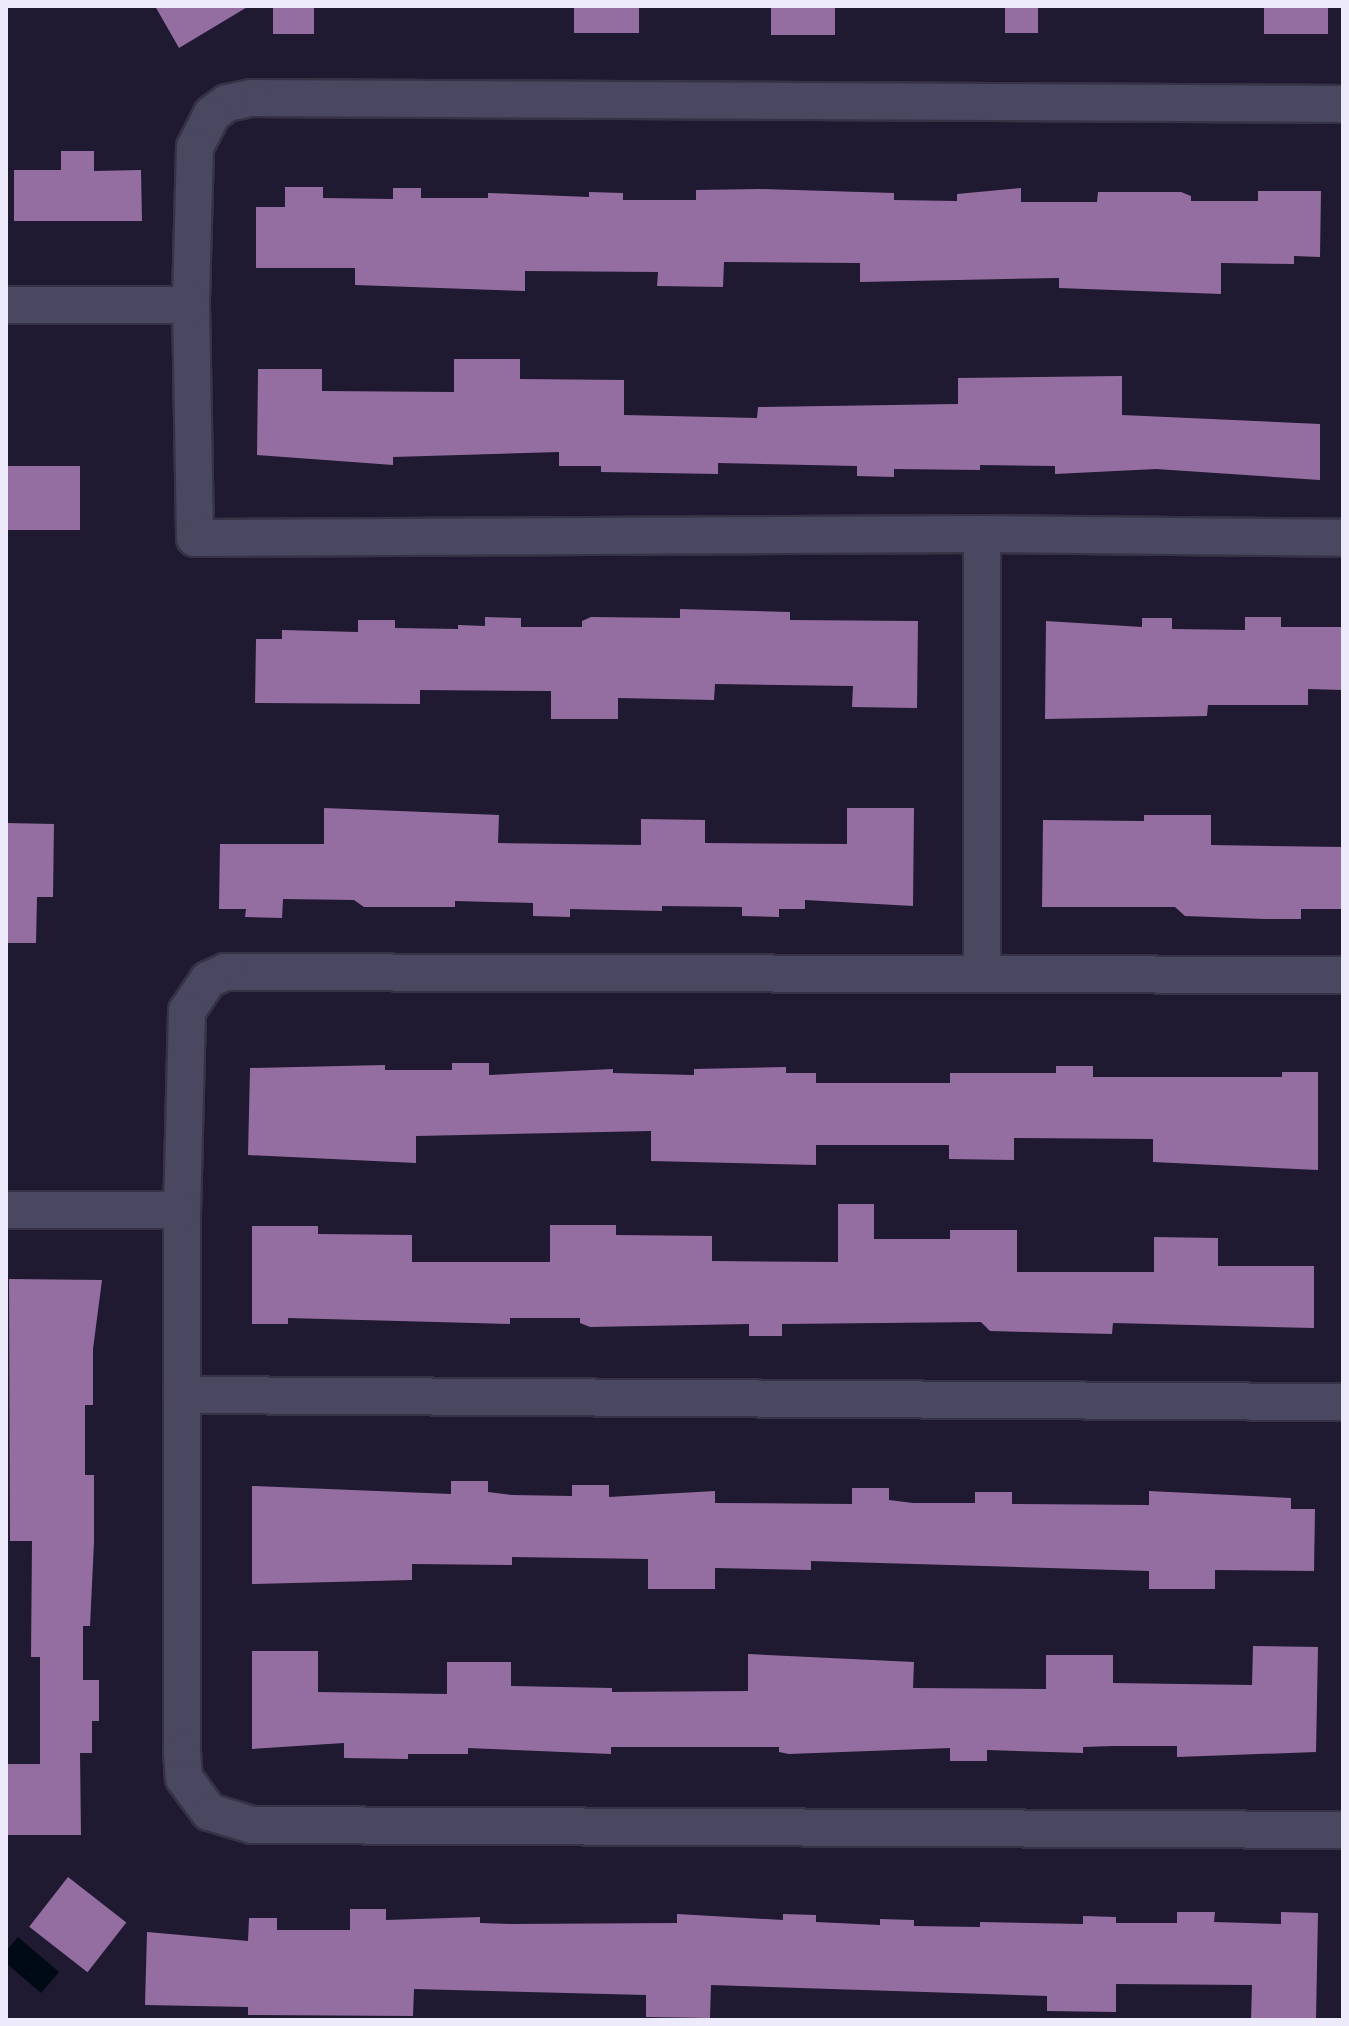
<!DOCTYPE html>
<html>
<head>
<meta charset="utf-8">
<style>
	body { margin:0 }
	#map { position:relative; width:1349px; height:2026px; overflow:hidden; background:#1f1a31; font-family:"Sofia Sans Condensed",sans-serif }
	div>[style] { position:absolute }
	.water>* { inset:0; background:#000a14 }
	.building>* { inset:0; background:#946ea1; transform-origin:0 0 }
	.roads { filter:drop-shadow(2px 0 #373346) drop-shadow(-2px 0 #373346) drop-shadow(0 2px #373346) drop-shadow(0 -2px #373346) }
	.minor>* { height:36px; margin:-18px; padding:0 18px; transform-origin:18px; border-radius:18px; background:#4a4761 }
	span { translate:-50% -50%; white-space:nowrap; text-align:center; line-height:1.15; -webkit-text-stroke:6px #080711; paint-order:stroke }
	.frame { position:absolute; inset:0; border:8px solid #edebfb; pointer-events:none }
</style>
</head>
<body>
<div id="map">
	<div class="water">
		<div style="clip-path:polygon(18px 1937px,59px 1972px,41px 1993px,6px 1963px,6px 1951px)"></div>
	</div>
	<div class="building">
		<div style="clip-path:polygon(155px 6px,249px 6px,179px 48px)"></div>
		<div style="left:273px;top:6px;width:41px;height:28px"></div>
		<div style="left:574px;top:6px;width:65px;height:27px"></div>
		<div style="left:771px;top:6px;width:64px;height:29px"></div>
		<div style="left:1005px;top:6px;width:33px;height:27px"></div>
		<div style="left:1264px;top:6px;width:64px;height:28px"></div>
		<div style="clip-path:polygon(61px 151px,94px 151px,94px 171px,141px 170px,142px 221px,14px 221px,14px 170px,61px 170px)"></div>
		<div style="clip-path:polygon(285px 187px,323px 187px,323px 198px,393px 199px,393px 188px,421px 188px,421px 198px,488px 198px,488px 193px,589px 197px,589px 192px,623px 193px,623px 200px,696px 200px,696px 190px,759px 189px,894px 193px,894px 200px,957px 201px,957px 194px,1021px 188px,1021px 202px,1097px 202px,1098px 192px,1181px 192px,1191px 196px,1191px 201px,1258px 201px,1258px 191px,1321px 191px,1320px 257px,1294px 256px,1294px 264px,1221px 263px,1221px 294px,1059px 288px,1059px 278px,860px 282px,860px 263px,724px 262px,723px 287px,657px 286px,658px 272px,525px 271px,525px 291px,355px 285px,355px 268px,256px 268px,256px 207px,285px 207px)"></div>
		<div style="clip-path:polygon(454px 359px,520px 359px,520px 379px,624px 380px,624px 415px,757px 418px,758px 407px,958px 404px,958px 378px,1122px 376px,1122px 415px,1320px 424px,1320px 480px,1156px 469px,1055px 474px,1055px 466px,980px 465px,980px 470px,894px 469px,894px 477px,857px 476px,857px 466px,718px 463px,718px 474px,601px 472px,601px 466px,559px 466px,559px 452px,393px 457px,393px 465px,257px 455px,258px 369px,322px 369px,322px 391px,454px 392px)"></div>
		<div style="left:6px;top:466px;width:74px;height:64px"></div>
		<div style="clip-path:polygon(680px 609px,790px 612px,790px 620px,918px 621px,917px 708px,852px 707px,853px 686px,715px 684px,714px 700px,618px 698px,618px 719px,551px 719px,551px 691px,420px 690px,420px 704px,255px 703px,256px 639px,282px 639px,282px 630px,358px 632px,358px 620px,395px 620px,395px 628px,458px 629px,458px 625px,485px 626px,485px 617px,521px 618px,521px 627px,582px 627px,582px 621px,591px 617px,680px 618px)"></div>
		<div style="clip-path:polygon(1245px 617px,1281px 617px,1281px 627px,1343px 627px,1343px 690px,1308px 689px,1308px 705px,1208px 705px,1207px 716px,1045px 719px,1046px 621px,1142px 627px,1142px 618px,1172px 618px,1172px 629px,1245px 630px)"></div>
		<div style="clip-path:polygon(324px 808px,499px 815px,498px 843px,641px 845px,641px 819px,705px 820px,705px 843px,847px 844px,847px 808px,914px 808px,913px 906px,805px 900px,805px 909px,779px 909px,779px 917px,742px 916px,742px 907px,662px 906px,662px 911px,570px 909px,570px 917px,533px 916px,533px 903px,455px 901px,455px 907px,364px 907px,354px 900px,283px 899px,282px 918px,245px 917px,246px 909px,219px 909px,220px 844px,324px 844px)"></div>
		<div style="clip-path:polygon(1144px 815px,1211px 815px,1211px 845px,1343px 847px,1343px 909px,1301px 909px,1301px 919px,1264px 919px,1185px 916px,1175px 907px,1042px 907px,1043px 820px,1144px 821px)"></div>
		<div style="clip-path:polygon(6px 823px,54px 824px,53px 897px,37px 897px,36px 943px,6px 943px)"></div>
		<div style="clip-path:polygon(452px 1063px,489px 1063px,489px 1075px,613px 1069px,613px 1073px,694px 1075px,694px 1069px,786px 1067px,786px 1073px,816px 1073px,816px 1083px,950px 1083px,950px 1073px,1056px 1073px,1056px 1066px,1093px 1066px,1093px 1077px,1282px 1077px,1282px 1072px,1318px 1072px,1318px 1170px,1153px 1162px,1153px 1139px,1014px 1138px,1014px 1160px,949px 1159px,949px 1145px,816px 1145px,816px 1165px,651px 1161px,651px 1131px,416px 1136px,416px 1163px,248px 1155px,250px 1068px,385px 1065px,385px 1070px,452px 1070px)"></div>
		<div style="clip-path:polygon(838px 1204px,874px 1204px,874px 1239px,950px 1239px,950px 1230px,1017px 1230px,1017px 1272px,1154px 1272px,1154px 1237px,1218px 1238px,1218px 1266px,1314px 1266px,1314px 1328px,1113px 1323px,1112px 1334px,990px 1331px,981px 1322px,782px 1324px,782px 1336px,749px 1336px,749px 1324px,590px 1327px,580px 1323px,580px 1318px,510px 1318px,510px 1324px,288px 1318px,288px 1324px,252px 1324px,252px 1226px,318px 1226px,318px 1234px,412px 1235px,412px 1262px,550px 1262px,550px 1225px,616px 1225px,616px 1235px,712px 1236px,712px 1261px,838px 1262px)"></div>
		<div style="clip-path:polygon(9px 1279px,102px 1280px,93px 1349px,93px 1405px,85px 1405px,85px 1475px,94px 1475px,94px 1542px,90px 1626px,83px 1626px,83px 1680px,99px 1680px,99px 1721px,92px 1721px,92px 1753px,80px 1753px,81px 1835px,6px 1835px,6px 1764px,40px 1764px,40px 1657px,31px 1657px,32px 1541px,10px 1541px)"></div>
		<div style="clip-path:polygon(451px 1481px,488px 1481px,488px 1492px,512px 1495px,572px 1496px,572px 1485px,609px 1485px,609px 1497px,715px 1491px,715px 1503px,852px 1504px,852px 1488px,889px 1488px,889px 1500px,913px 1503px,975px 1503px,975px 1492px,1012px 1492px,1012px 1504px,1149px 1505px,1149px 1491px,1291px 1498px,1291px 1509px,1315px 1509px,1314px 1571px,1215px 1570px,1215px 1589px,1149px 1589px,1149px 1571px,811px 1561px,811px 1570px,715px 1568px,715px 1589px,648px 1589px,648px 1559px,512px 1557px,512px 1565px,412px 1564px,412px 1580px,252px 1584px,252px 1486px,451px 1494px)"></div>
		<div style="clip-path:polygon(1253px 1646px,1318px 1647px,1316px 1752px,1177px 1757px,1177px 1746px,1113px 1746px,1083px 1747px,1083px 1753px,987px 1750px,987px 1761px,950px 1761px,950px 1748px,789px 1754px,779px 1752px,779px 1747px,611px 1747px,611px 1754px,468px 1748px,468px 1754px,408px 1754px,408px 1759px,344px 1758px,344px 1743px,252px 1749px,252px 1651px,318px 1651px,318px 1692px,447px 1694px,447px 1662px,511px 1662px,511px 1686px,612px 1688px,612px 1692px,748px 1691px,748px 1654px,914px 1662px,913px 1688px,1046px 1689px,1046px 1655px,1113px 1655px,1113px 1683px,1252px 1685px)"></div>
		<div style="left:68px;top:1877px;width:74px;height:63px;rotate:38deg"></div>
		<div style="clip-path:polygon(350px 1909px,386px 1909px,386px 1920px,480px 1917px,480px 1923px,511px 1924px,677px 1923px,677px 1914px,783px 1920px,783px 1914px,816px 1915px,816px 1922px,880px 1925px,880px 1919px,914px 1920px,914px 1926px,980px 1927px,980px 1922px,1083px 1924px,1083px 1916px,1116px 1917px,1116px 1923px,1177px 1923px,1177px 1912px,1215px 1912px,1214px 1922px,1281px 1924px,1281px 1912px,1318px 1913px,1316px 2020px,1251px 2020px,1252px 1985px,1116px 1984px,1116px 2012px,1047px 2011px,1047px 1996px,711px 1985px,710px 2018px,646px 2017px,646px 1995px,414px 1989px,413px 2016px,248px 2015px,248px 2007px,145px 2005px,147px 1932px,248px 1941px,249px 1918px,277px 1918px,277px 1930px,350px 1930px)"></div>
	</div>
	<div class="roads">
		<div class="minor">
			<div style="left:1343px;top:104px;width:1092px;rotate:-179.69deg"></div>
			<div style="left:251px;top:98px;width:25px;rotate:168deg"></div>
			<div style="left:227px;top:103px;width:19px;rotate:144deg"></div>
			<div style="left:212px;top:114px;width:37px;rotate:117deg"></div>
			<div style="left:195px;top:147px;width:158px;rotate:91.5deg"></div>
			<div style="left:191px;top:305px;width:233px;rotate:89deg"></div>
			<div style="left:195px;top:538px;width:787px;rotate:-0.29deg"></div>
			<div style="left:982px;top:534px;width:361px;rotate:0.6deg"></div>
			<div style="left:6px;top:305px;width:185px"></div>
			<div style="left:982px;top:534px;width:439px;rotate:90deg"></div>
			<div style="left:1343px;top:975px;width:1118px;rotate:-179.85deg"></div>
			<div style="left:225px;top:972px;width:19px;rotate:155deg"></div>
			<div style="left:208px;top:980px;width:37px;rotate:124deg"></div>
			<div style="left:187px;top:1011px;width:199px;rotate:91.4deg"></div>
			<div style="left:182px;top:1210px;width:542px;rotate:90deg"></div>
			<div style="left:182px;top:1752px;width:26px;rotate:86deg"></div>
			<div style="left:184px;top:1778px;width:42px;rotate:53.7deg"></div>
			<div style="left:209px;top:1812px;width:45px;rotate:16.8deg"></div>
			<div style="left:252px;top:1825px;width:1091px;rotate:0.26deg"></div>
			<div style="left:6px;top:1210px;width:176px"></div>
			<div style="left:184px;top:1395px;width:1159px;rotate:0.35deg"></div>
		</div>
	</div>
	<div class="frame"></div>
</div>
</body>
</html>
